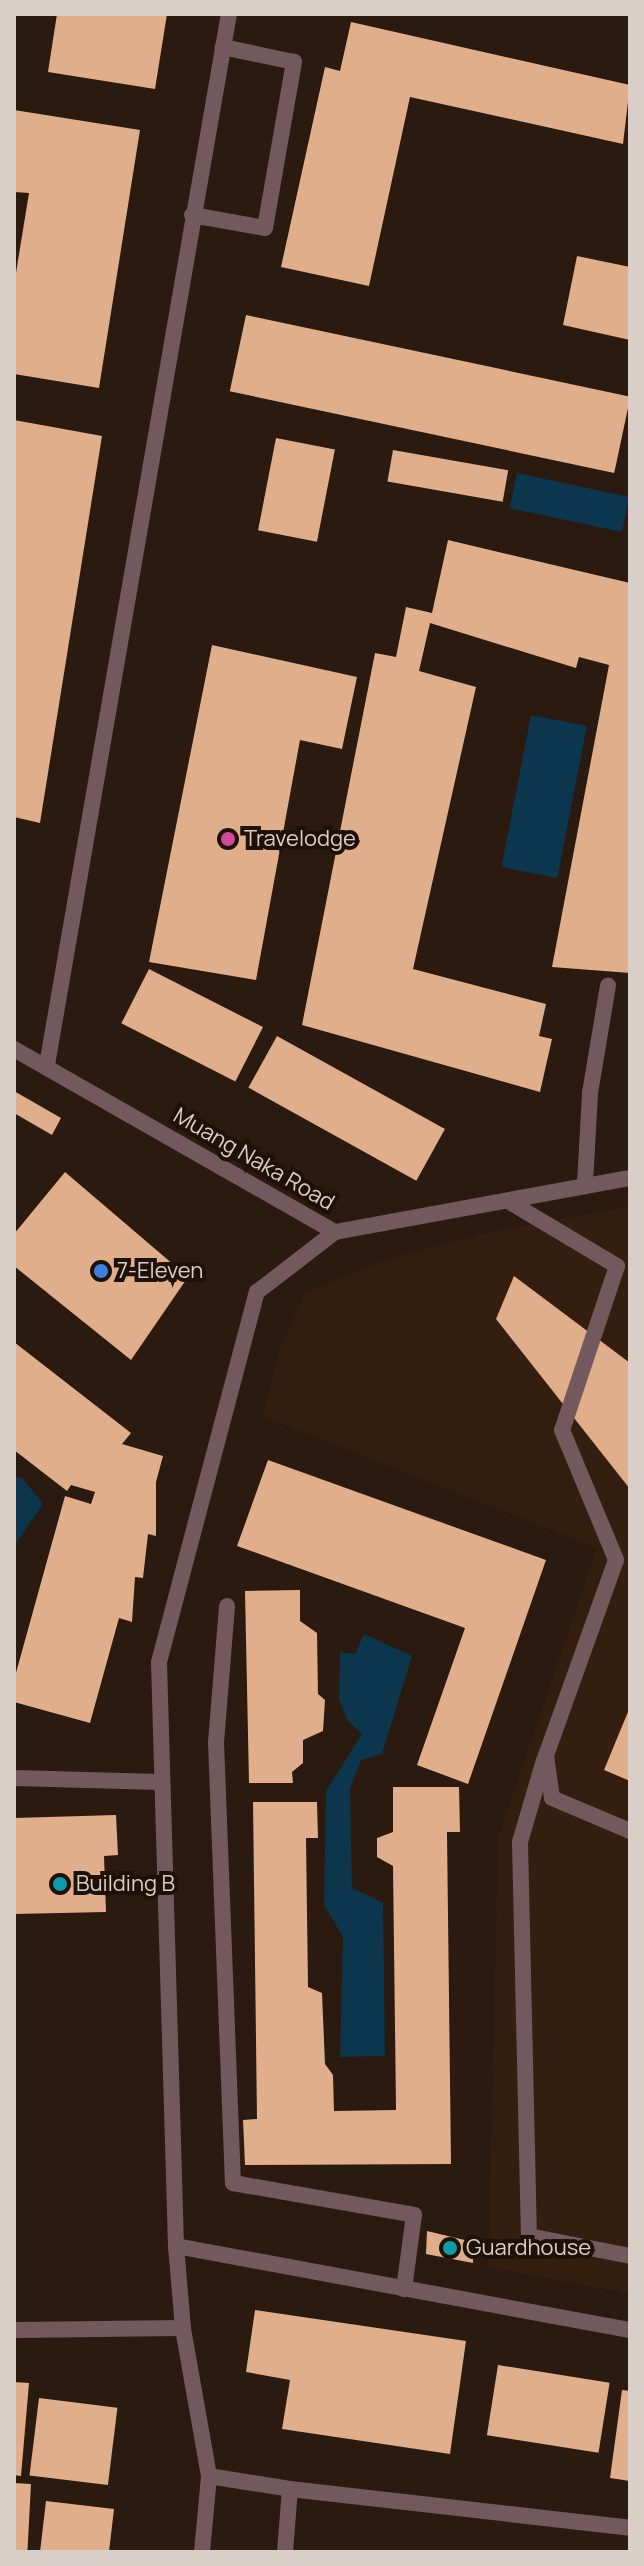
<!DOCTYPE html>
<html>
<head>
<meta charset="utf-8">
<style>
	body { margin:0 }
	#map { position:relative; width:644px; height:2566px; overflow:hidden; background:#2a1a10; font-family:Manrope,sans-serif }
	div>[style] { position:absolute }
	.built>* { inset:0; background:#331e0f }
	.water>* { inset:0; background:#0b364d; transform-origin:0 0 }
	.building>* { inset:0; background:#e0ae8a; transform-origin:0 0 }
	.service>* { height:16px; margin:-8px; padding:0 8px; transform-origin:8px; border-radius:8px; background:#73595d }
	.minor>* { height:16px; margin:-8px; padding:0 8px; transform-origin:8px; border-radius:8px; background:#73595d }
	.tertiary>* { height:16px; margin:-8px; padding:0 8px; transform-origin:8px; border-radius:8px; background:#73595d }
	.dots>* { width:22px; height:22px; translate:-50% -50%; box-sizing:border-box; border:4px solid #201107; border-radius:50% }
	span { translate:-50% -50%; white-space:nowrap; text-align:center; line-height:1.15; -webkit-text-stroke:8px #201107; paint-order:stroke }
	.poi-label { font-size:22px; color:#dacfc8 }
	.left { translate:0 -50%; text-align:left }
	.street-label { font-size:22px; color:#dacfc8 }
	.frame { position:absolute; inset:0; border:16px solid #dacfc8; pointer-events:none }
</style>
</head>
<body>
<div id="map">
	<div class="built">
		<div style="clip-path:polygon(630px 1206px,630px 2294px,488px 2267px,498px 1837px,597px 1548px,262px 1416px,278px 1353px,305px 1293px,384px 1260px,492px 1232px)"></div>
	</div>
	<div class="water">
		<div style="left:517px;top:473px;width:115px;height:36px;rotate:12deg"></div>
		<div style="left:531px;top:715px;width:57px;height:155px;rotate:11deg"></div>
		<div style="clip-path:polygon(14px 1476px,23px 1479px,43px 1504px,14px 1546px)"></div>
		<div style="clip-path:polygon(364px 1634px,412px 1656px,382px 1754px,361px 1760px,350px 1789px,352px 1888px,383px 1903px,385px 2056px,340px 2057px,343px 1937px,324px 1905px,326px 1791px,362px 1734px,347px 1720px,339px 1699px,340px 1652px,355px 1654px)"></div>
	</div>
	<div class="building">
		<div style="clip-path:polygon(57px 14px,167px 14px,155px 89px,48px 72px)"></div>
		<div style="clip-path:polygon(351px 22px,630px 85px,623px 144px,410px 97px,369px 286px,281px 267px,325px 67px,340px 71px)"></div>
		<div style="clip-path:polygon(14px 110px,140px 130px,99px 388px,14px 374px,14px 285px,29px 193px,14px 192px)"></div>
		<div style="clip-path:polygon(577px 256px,630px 267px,630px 340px,563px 325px)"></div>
		<div style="left:246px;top:315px;width:393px;height:78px;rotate:12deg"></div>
		<div style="clip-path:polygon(14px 420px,102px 436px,40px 823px,14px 817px)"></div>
		<div style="left:276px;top:438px;width:60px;height:94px;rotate:11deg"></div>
		<div style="left:393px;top:450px;width:117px;height:32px;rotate:10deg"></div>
		<div style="clip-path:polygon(448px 540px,630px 583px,630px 973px,552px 967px,609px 665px,579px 657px,576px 668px,430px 623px,419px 671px,476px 687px,413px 969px,546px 1004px,539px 1036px,552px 1039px,540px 1092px,302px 1025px,375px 653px,396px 657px,406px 607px,432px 613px)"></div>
		<div style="clip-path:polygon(212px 645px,357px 677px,342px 749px,300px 740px,256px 980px,149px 962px)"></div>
		<div style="left:149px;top:969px;width:128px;height:61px;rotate:27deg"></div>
		<div style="left:277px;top:1036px;width:192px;height:59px;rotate:29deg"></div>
		<div style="clip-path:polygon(14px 1091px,61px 1118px,52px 1135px,14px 1113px)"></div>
		<div style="clip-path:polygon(65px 1172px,188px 1277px,131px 1360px,14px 1266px,14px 1234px)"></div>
		<div style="clip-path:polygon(514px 1276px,630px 1363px,630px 1489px,496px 1319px)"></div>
		<div style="clip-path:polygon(14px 1342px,131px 1433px,122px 1444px,163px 1456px,156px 1482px,156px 1536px,148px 1534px,143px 1578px,135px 1577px,132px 1622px,119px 1618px,90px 1723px,14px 1702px,14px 1680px,65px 1496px,91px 1504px,95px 1492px,71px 1485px,67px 1491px,14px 1450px)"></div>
		<div style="clip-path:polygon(268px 1460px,546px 1560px,468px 1784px,417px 1765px,465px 1628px,237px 1546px)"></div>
		<div style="clip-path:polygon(300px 1590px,300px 1621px,317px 1633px,318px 1694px,325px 1700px,323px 1731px,303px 1740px,303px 1763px,292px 1772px,293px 1783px,249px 1783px,245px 1591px)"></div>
		<div style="clip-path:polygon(630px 1707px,630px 1781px,604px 1770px)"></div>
		<div style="clip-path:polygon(393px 1787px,459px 1787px,460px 1832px,447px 1832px,451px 2164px,245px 2165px,243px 2120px,257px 2119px,253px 1802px,317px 1802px,318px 1838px,306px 1838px,308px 1987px,322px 1993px,325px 2064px,333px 2075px,334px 2111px,396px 2110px,393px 1866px,377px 1857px,377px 1838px,393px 1832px)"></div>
		<div style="clip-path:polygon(116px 1815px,118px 1855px,104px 1856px,106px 1912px,14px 1914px,14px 1818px)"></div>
		<div style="clip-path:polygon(427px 2231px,473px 2242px,473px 2263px,426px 2254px)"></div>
		<div style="clip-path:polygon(255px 2310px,466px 2341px,450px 2454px,282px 2429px,290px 2380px,246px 2372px)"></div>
		<div style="left:498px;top:2365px;width:113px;height:71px;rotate:9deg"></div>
		<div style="clip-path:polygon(14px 2382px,29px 2383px,21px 2476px,14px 2475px)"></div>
		<div style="clip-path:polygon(622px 2390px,630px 2391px,630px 2481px,610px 2478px)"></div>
		<div style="left:39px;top:2398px;width:79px;height:78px;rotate:7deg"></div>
		<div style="left:14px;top:2483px;width:17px;height:69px;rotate:3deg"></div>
		<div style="clip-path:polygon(46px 2501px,114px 2509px,109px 2552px,40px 2552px)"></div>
	</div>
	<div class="service">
		<div style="left:192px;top:215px;width:74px;rotate:10.1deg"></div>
		<div style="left:265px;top:228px;width:169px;rotate:-80.1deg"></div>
		<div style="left:294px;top:62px;width:73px;rotate:-168.1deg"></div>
		<div style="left:585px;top:1183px;width:90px;rotate:-86.8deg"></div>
		<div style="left:590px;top:1093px;width:109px;rotate:-80.5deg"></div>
		<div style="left:508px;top:1201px;width:127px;rotate:30.8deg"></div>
		<div style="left:617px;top:1266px;width:173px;rotate:108.5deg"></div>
		<div style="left:562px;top:1430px;width:141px;rotate:67.4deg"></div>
		<div style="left:616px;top:1560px;width:207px;rotate:109.7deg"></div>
		<div style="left:546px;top:1755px;width:43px;rotate:82.1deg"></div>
		<div style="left:552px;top:1798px;width:85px;rotate:22.9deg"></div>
		<div style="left:227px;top:1606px;width:136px;rotate:94.6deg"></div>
		<div style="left:216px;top:1742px;width:441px;rotate:87.8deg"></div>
		<div style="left:233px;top:2183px;width:184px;rotate:10deg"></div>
		<div style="left:414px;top:2215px;width:75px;rotate:97.7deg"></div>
		<div style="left:544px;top:1760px;width:85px;rotate:106.3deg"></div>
		<div style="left:520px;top:1842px;width:394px;rotate:88.7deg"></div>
		<div style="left:529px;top:2236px;width:103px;rotate:11.2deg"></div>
		<div style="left:14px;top:1778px;width:146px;rotate:1.6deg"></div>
		<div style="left:176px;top:2246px;width:462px;rotate:10.5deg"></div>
		<div style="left:209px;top:2476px;width:82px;rotate:9.1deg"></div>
		<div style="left:285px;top:2552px;width:63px;rotate:-85.5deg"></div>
		<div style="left:290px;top:2489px;width:342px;rotate:6.5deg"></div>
	</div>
	<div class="minor">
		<div style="left:47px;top:1065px;width:1067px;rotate:-80.18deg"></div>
		<div style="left:14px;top:2330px;width:169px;rotate:-0.7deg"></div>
		<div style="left:202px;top:2552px;width:76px;rotate:-84.7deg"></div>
		<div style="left:209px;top:2476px;width:150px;rotate:-100deg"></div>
		<div style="left:183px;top:2328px;width:82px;rotate:-94.9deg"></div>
		<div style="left:176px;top:2246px;width:584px;rotate:-91.67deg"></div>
		<div style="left:159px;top:1662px;width:383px;rotate:-75.2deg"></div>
		<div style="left:257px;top:1292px;width:98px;rotate:-37.6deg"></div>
	</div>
	<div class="tertiary">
		<div style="left:14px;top:1049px;width:369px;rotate:29.7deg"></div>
		<div style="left:335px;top:1232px;width:300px;rotate:-10.4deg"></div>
	</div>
	<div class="dots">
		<div style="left:228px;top:839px;background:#d1479c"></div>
		<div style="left:101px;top:1271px;background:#3f7fe0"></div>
		<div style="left:60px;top:1884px;background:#0f9aa8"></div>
		<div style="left:450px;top:2248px;background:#0f9aa8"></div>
	</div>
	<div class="poi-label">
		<span class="left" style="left:244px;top:839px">Travelodge</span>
		<span class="left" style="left:117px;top:1271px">7-Eleven</span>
		<span class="left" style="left:76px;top:1884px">Building B</span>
		<span class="left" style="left:466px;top:2248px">Guardhouse</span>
	</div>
	<div class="street-label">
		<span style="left:254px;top:1159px;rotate:30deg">Muang Naka Road</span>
	</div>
	<div class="frame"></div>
</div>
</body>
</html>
